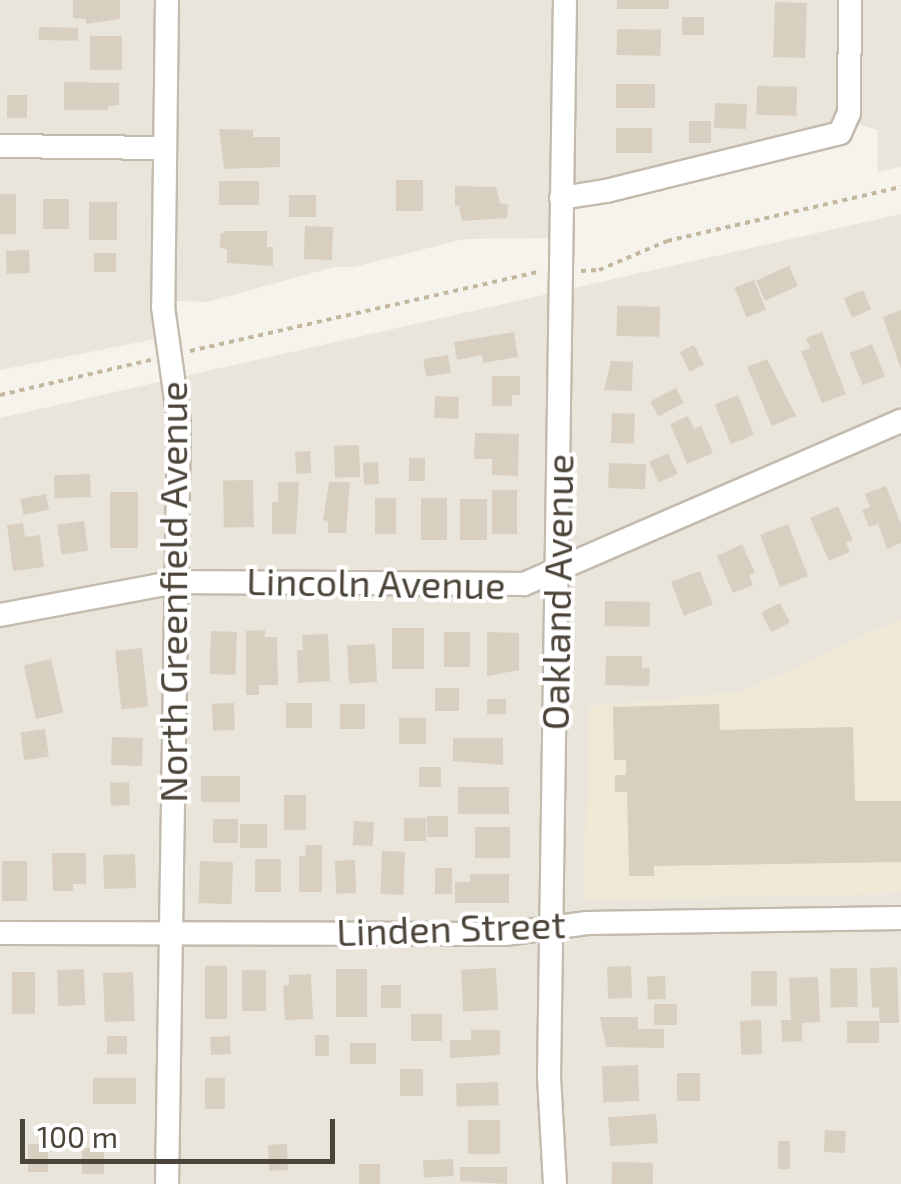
<!DOCTYPE html>
<html>
<head>
<meta charset="utf-8">
<style>
	body { margin:0 }
	#map { position:relative; width:901px; height:1184px; overflow:hidden; background:#f6f3ec; font-family:"Exo 2",sans-serif }
	div>[style] { position:absolute }
	.residential>* { inset:0; background:#eae5da }
	.education>* { inset:0; background:#efe8d6 }
	.building>* { inset:0; background:#d8cfc1; transform-origin:0 0 }
	.path>* { height:4px; margin-top:-2px; transform-origin:0; background:repeating-linear-gradient(90deg,#c4b79f 0 5px,transparent 0 10px) }
	.roads { filter:drop-shadow(2px 0 #c2bbae) drop-shadow(-2px 0 #c2bbae) drop-shadow(0 2px #c2bbae) drop-shadow(0 -2px #c2bbae) }
	.minor>* { height:22px; margin:-11px; padding:0 11px; transform-origin:11px; border-radius:11px; background:#fff }
	span { translate:-50% -50%; white-space:nowrap; text-align:center; line-height:1.15; -webkit-text-stroke:8px #fff; paint-order:stroke }
	.street-label { font-size:38px; color:#4b4439 }
	.scale { position:absolute; left:20px; top:1119px; width:315px; height:45px; box-sizing:border-box; border:5px solid #4b4439; border-top:0; padding-left:12px; font-size:30px; line-height:35px; white-space:nowrap; color:#4b4439; -webkit-text-stroke:8px #fff; paint-order:stroke }
</style>
</head>
<body>
<div id="map">
	<div class="residential">
		<div style="clip-path:polygon(0 0,901px 0,901px 167px,877px 172px,878px 130px,832px 117px,829px 126px,590px 187px,551px 190px,551px 238px,464px 239px,354px 267px,334px 267px,207px 302px,150px 300px,155px 339px,0 370px)"></div>
		<div style="clip-path:polygon(901px 214px,901px 619px,743px 692px,590px 707px,584px 900px,901px 893px,901px 1184px,0 1184px,0 418px)"></div>
	</div>
	<div class="education">
		<div style="clip-path:polygon(901px 619px,901px 893px,584px 901px,589px 707px,743px 692px)"></div>
	</div>
	<div class="building">
		<div style="clip-path:polygon(73px 0,120px 0,120px 19px,86px 24px,86px 19px,73px 18px)"></div>
		<div style="left:617px;top:0;width:52px;height:9px"></div>
		<div style="left:775px;top:2px;width:32px;height:55px;rotate:2deg"></div>
		<div style="left:682px;top:17px;width:22px;height:18px"></div>
		<div style="left:39px;top:27px;width:39px;height:13px;rotate:1deg"></div>
		<div style="left:617px;top:29px;width:44px;height:26px;rotate:1deg"></div>
		<div style="left:90px;top:36px;width:32px;height:34px"></div>
		<div style="clip-path:polygon(64px 82px,119px 83px,119px 105px,108px 106px,108px 110px,64px 110px)"></div>
		<div style="left:616px;top:84px;width:39px;height:24px"></div>
		<div style="left:757px;top:86px;width:40px;height:29px;rotate:1deg"></div>
		<div style="left:7px;top:95px;width:20px;height:23px"></div>
		<div style="left:715px;top:103px;width:32px;height:25px;rotate:2deg"></div>
		<div style="left:711px;top:121px;width:22px;height:22px;rotate:90deg"></div>
		<div style="left:616px;top:128px;width:36px;height:25px"></div>
		<div style="clip-path:polygon(219px 129px,253px 130px,253px 137px,280px 137px,280px 167px,224px 169px)"></div>
		<div style="left:396px;top:180px;width:27px;height:31px"></div>
		<div style="left:259px;top:181px;width:24px;height:40px;rotate:90deg"></div>
		<div style="clip-path:polygon(455px 186px,496px 187px,500px 203px,508px 205px,507px 218px,462px 221px,459px 206px,455px 206px)"></div>
		<div style="left:0;top:194px;width:16px;height:40px"></div>
		<div style="left:316px;top:195px;width:22px;height:27px;rotate:90deg"></div>
		<div style="left:69px;top:199px;width:30px;height:26px;rotate:90deg"></div>
		<div style="left:117px;top:202px;width:38px;height:28px;rotate:90deg"></div>
		<div style="left:305px;top:226px;width:28px;height:33px;rotate:2deg"></div>
		<div style="clip-path:polygon(226px 231px,267px 231px,267px 247px,273px 247px,273px 266px,227px 263px,227px 250px,220px 247px,220px 234px)"></div>
		<div style="left:29px;top:250px;width:23px;height:23px;rotate:88deg"></div>
		<div style="left:94px;top:253px;width:22px;height:19px"></div>
		<div style="left:789px;top:266px;width:22px;height:36px;rotate:66deg"></div>
		<div style="left:754px;top:280px;width:32px;height:21px;rotate:68deg"></div>
		<div style="left:863px;top:290px;width:21px;height:21px;rotate:67deg"></div>
		<div style="left:617px;top:306px;width:43px;height:30px;rotate:1deg"></div>
		<div style="clip-path:polygon(901px 310px,901px 369px,883px 317px)"></div>
		<div style="clip-path:polygon(514px 332px,518px 357px,483px 363px,482px 355px,457px 360px,454px 342px)"></div>
		<div style="clip-path:polygon(822px 332px,846px 394px,822px 403px,801px 351px,810px 348px,806px 338px)"></div>
		<div style="left:872px;top:344px;width:35px;height:24px;rotate:68deg"></div>
		<div style="left:694px;top:345px;width:22px;height:16px;rotate:63deg"></div>
		<div style="left:448px;top:355px;width:18px;height:25px;rotate:81deg"></div>
		<div style="clip-path:polygon(767px 359px,796px 416px,772px 426px,747px 367px)"></div>
		<div style="clip-path:polygon(611px 361px,633px 362px,632px 391px,604px 390px)"></div>
		<div style="clip-path:polygon(492px 376px,520px 376px,520px 395px,512px 395px,512px 406px,492px 406px)"></div>
		<div style="left:676px;top:388px;width:17px;height:29px;rotate:62deg"></div>
		<div style="left:738px;top:395px;width:43px;height:25px;rotate:68deg"></div>
		<div style="left:435px;top:396px;width:24px;height:22px;rotate:2deg"></div>
		<div style="left:612px;top:413px;width:23px;height:30px;rotate:2deg"></div>
		<div style="clip-path:polygon(688px 416px,694px 429px,701px 426px,713px 453px,687px 464px,670px 424px)"></div>
		<div style="clip-path:polygon(475px 433px,519px 434px,518px 476px,492px 475px,492px 459px,474px 459px)"></div>
		<div style="left:359px;top:445px;width:32px;height:25px;rotate:88deg"></div>
		<div style="left:310px;top:451px;width:22px;height:15px;rotate:87deg"></div>
		<div style="left:668px;top:453px;width:23px;height:21px;rotate:65deg"></div>
		<div style="left:409px;top:458px;width:16px;height:23px"></div>
		<div style="left:378px;top:462px;width:22px;height:15px;rotate:87deg"></div>
		<div style="left:609px;top:463px;width:37px;height:25px;rotate:2deg"></div>
		<div style="left:90px;top:474px;width:23px;height:36px;rotate:88deg"></div>
		<div style="left:253px;top:480px;width:47px;height:30px;rotate:89deg"></div>
		<div style="clip-path:polygon(278px 482px,299px 482px,296px 534px,272px 534px,272px 502px,278px 502px)"></div>
		<div style="clip-path:polygon(329px 482px,350px 482px,346px 533px,328px 533px,328px 521px,323px 520px)"></div>
		<div style="clip-path:polygon(886px 486px,901px 524px,901px 543px,887px 549px,878px 524px,869px 527px,862px 510px,870px 507px,865px 494px)"></div>
		<div style="left:492px;top:490px;width:25px;height:44px"></div>
		<div style="left:110px;top:492px;width:28px;height:56px"></div>
		<div style="left:46px;top:494px;width:16px;height:26px;rotate:79deg"></div>
		<div style="left:396px;top:498px;width:36px;height:21px;rotate:90deg"></div>
		<div style="left:421px;top:498px;width:26px;height:42px"></div>
		<div style="left:487px;top:499px;width:41px;height:27px;rotate:90deg"></div>
		<div style="clip-path:polygon(838px 506px,853px 540px,846px 543px,850px 552px,829px 561px,810px 518px)"></div>
		<div style="left:84px;top:521px;width:30px;height:27px;rotate:82deg"></div>
		<div style="clip-path:polygon(23px 523px,25px 537px,40px 535px,44px 567px,13px 571px,7px 525px)"></div>
		<div style="left:788px;top:524px;width:56px;height:30px;rotate:69deg"></div>
		<div style="clip-path:polygon(742px 544px,755px 573px,749px 575px,753px 585px,733px 593px,717px 556px)"></div>
		<div style="left:700px;top:571px;width:36px;height:31px;rotate:69deg"></div>
		<div style="left:605px;top:601px;width:45px;height:25px;rotate:1deg"></div>
		<div style="left:780px;top:603px;width:22px;height:21px;rotate:63deg"></div>
		<div style="left:392px;top:628px;width:32px;height:41px"></div>
		<div style="clip-path:polygon(265px 630px,265px 637px,277px 637px,278px 685px,259px 685px,259px 695px,246px 695px,246px 631px)"></div>
		<div style="left:211px;top:631px;width:26px;height:43px;rotate:2deg"></div>
		<div style="left:444px;top:632px;width:26px;height:35px"></div>
		<div style="clip-path:polygon(487px 632px,519px 633px,519px 670px,487px 676px)"></div>
		<div style="clip-path:polygon(328px 634px,330px 681px,298px 683px,297px 650px,303px 650px,302px 635px)"></div>
		<div style="left:375px;top:644px;width:38px;height:28px;rotate:87deg"></div>
		<div style="left:142px;top:648px;width:59px;height:27px;rotate:84deg"></div>
		<div style="clip-path:polygon(606px 656px,642px 656px,642px 668px,650px 668px,649px 686px,605px 685px)"></div>
		<div style="left:51px;top:659px;width:55px;height:28px;rotate:77deg"></div>
		<div style="left:435px;top:688px;width:24px;height:23px"></div>
		<div style="left:487px;top:699px;width:19px;height:15px"></div>
		<div style="left:234px;top:703px;width:27px;height:22px;rotate:88deg"></div>
		<div style="left:286px;top:703px;width:26px;height:25px"></div>
		<div style="left:340px;top:704px;width:25px;height:25px"></div>
		<div style="clip-path:polygon(719px 704px,720px 730px,853px 727px,855px 801px,901px 801px,901px 862px,654px 866px,654px 876px,629px 876px,627px 792px,615px 792px,615px 775px,626px 775px,626px 760px,614px 760px,613px 707px)"></div>
		<div style="left:399px;top:718px;width:27px;height:26px"></div>
		<div style="left:45px;top:729px;width:28px;height:25px;rotate:82deg"></div>
		<div style="left:112px;top:737px;width:31px;height:28px;rotate:2deg"></div>
		<div style="clip-path:polygon(453px 738px,503px 738px,503px 765px,453px 761px)"></div>
		<div style="left:419px;top:767px;width:22px;height:20px"></div>
		<div style="left:201px;top:776px;width:39px;height:26px"></div>
		<div style="left:129px;top:782px;width:23px;height:19px;rotate:88deg"></div>
		<div style="left:458px;top:787px;width:51px;height:27px"></div>
		<div style="left:284px;top:795px;width:22px;height:35px"></div>
		<div style="left:427px;top:816px;width:21px;height:21px"></div>
		<div style="left:404px;top:818px;width:22px;height:23px"></div>
		<div style="left:213px;top:819px;width:25px;height:24px"></div>
		<div style="left:354px;top:821px;width:20px;height:24px;rotate:3deg"></div>
		<div style="left:240px;top:824px;width:27px;height:24px"></div>
		<div style="left:475px;top:827px;width:35px;height:31px"></div>
		<div style="clip-path:polygon(306px 845px,322px 845px,322px 892px,299px 892px,299px 856px,305px 856px)"></div>
		<div style="left:382px;top:851px;width:23px;height:43px;rotate:2deg"></div>
		<div style="clip-path:polygon(52px 853px,86px 853px,86px 884px,73px 884px,73px 891px,53px 891px)"></div>
		<div style="left:135px;top:854px;width:34px;height:32px;rotate:88deg"></div>
		<div style="left:255px;top:859px;width:26px;height:33px"></div>
		<div style="left:355px;top:860px;width:33px;height:20px;rotate:88deg"></div>
		<div style="left:2px;top:861px;width:25px;height:40px"></div>
		<div style="left:200px;top:861px;width:33px;height:42px;rotate:2deg"></div>
		<div style="left:435px;top:868px;width:17px;height:26px"></div>
		<div style="clip-path:polygon(470px 874px,509px 874px,509px 903px,455px 903px,455px 882px,470px 882px)"></div>
		<div style="left:205px;top:966px;width:22px;height:53px"></div>
		<div style="left:631px;top:966px;width:32px;height:24px;rotate:88deg"></div>
		<div style="clip-path:polygon(897px 967px,899px 1023px,880px 1023px,879px 1007px,872px 1008px,870px 968px)"></div>
		<div style="left:496px;top:968px;width:42px;height:35px;rotate:87deg"></div>
		<div style="left:857px;top:968px;width:39px;height:27px;rotate:89deg"></div>
		<div style="left:84px;top:969px;width:36px;height:27px;rotate:88deg"></div>
		<div style="left:336px;top:969px;width:31px;height:48px"></div>
		<div style="left:242px;top:970px;width:24px;height:41px"></div>
		<div style="left:751px;top:971px;width:26px;height:35px"></div>
		<div style="left:12px;top:972px;width:23px;height:42px"></div>
		<div style="left:133px;top:972px;width:49px;height:30px;rotate:88deg"></div>
		<div style="clip-path:polygon(311px 974px,313px 1019px,285px 1020px,283px 986px,289px 985px,289px 975px)"></div>
		<div style="left:665px;top:976px;width:23px;height:18px;rotate:88deg"></div>
		<div style="clip-path:polygon(818px 977px,820px 1022px,802px 1023px,802px 1041px,782px 1042px,781px 1020px,791px 1020px,789px 978px)"></div>
		<div style="left:381px;top:985px;width:20px;height:23px"></div>
		<div style="left:654px;top:1004px;width:23px;height:21px"></div>
		<div style="left:442px;top:1014px;width:27px;height:31px;rotate:90deg"></div>
		<div style="clip-path:polygon(600px 1017px,638px 1017px,638px 1029px,664px 1029px,664px 1048px,606px 1047px)"></div>
		<div style="left:761px;top:1020px;width:34px;height:21px;rotate:88deg"></div>
		<div style="left:847px;top:1021px;width:32px;height:22px"></div>
		<div style="clip-path:polygon(471px 1030px,500px 1030px,500px 1055px,450px 1058px,450px 1040px,471px 1040px)"></div>
		<div style="left:315px;top:1035px;width:14px;height:21px"></div>
		<div style="left:107px;top:1036px;width:20px;height:18px"></div>
		<div style="left:230px;top:1036px;width:18px;height:20px;rotate:87deg"></div>
		<div style="left:350px;top:1043px;width:26px;height:21px"></div>
		<div style="left:638px;top:1065px;width:36px;height:36px;rotate:88deg"></div>
		<div style="left:400px;top:1069px;width:23px;height:27px"></div>
		<div style="left:677px;top:1073px;width:23px;height:28px"></div>
		<div style="left:93px;top:1078px;width:43px;height:26px"></div>
		<div style="left:205px;top:1078px;width:20px;height:31px"></div>
		<div style="left:498px;top:1082px;width:23px;height:42px;rotate:88deg"></div>
		<div style="left:656px;top:1114px;width:29px;height:48px;rotate:86deg"></div>
		<div style="left:468px;top:1120px;width:32px;height:34px"></div>
		<div style="left:825px;top:1130px;width:21px;height:22px;rotate:3deg"></div>
		<div style="left:778px;top:1141px;width:12px;height:28px"></div>
		<div style="left:28px;top:1144px;width:20px;height:28px"></div>
		<div style="left:287px;top:1144px;width:26px;height:19px;rotate:88deg"></div>
		<div style="left:82px;top:1148px;width:22px;height:26px"></div>
		<div style="left:453px;top:1159px;width:17px;height:30px;rotate:87deg"></div>
		<div style="left:612px;top:1162px;width:41px;height:22px;rotate:1deg"></div>
		<div style="left:380px;top:1164px;width:20px;height:21px;rotate:90deg"></div>
		<div style="clip-path:polygon(460px 1167px,507px 1167px,507px 1184px,460px 1181px)"></div>
	</div>
	<div class="path">
		<div style="left:581px;top:271px;width:18px;rotate:-3deg"></div>
		<div style="left:599px;top:270px;width:74px;rotate:-23.1deg"></div>
		<div style="left:667px;top:241px;width:240px;rotate:-13deg"></div>
		<div style="left:190px;top:351px;width:360px;rotate:-12.8deg"></div>
		<div style="left:0;top:395px;width:155px;rotate:-13.1deg"></div>
	</div>
	<div class="roads">
		<div class="minor">
			<div style="left:167px;top:0;width:307px;rotate:90.7deg"></div>
			<div style="left:163px;top:307px;width:115px;rotate:82deg"></div>
			<div style="left:179px;top:421px;width:763px;rotate:90.9deg"></div>
			<div style="left:0;top:146px;width:165px;rotate:0.7deg"></div>
			<div style="left:561px;top:198px;width:46px;rotate:-8.8deg"></div>
			<div style="left:606px;top:191px;width:241px;rotate:-13.9deg"></div>
			<div style="left:840px;top:133px;width:22px;rotate:-66deg"></div>
			<div style="left:849px;top:113px;width:113px;rotate:-89.5deg"></div>
			<div style="left:0;top:615px;width:179px;rotate:-10.6deg"></div>
			<div style="left:176px;top:582px;width:348px;rotate:0.3deg"></div>
			<div style="left:524px;top:584px;width:411px;rotate:-23.4deg"></div>
			<div style="left:0;top:933px;width:505px;rotate:0.11deg"></div>
			<div style="left:505px;top:934px;width:83px;rotate:-7.6deg"></div>
			<div style="left:587px;top:923px;width:314px;rotate:-0.9deg"></div>
			<div style="left:555px;top:1184px;width:107px;rotate:-93.2deg"></div>
			<div style="left:549px;top:1077px;width:1077px;rotate:-89.15deg"></div>
		</div>
	</div>
	<div class="street-label">
		<span style="left:376px;top:583px;rotate:1deg">Lincoln Avenue</span>
		<span style="left:173px;top:592px;rotate:-90deg">North Greenfield Avenue</span>
		<span style="left:557px;top:592px;rotate:-89deg">Oakland Avenue</span>
		<span style="left:451px;top:928px;rotate:-2deg">Linden Street</span>
	</div>
	<div class="scale">100 m</div>
</div>
</body>
</html>
